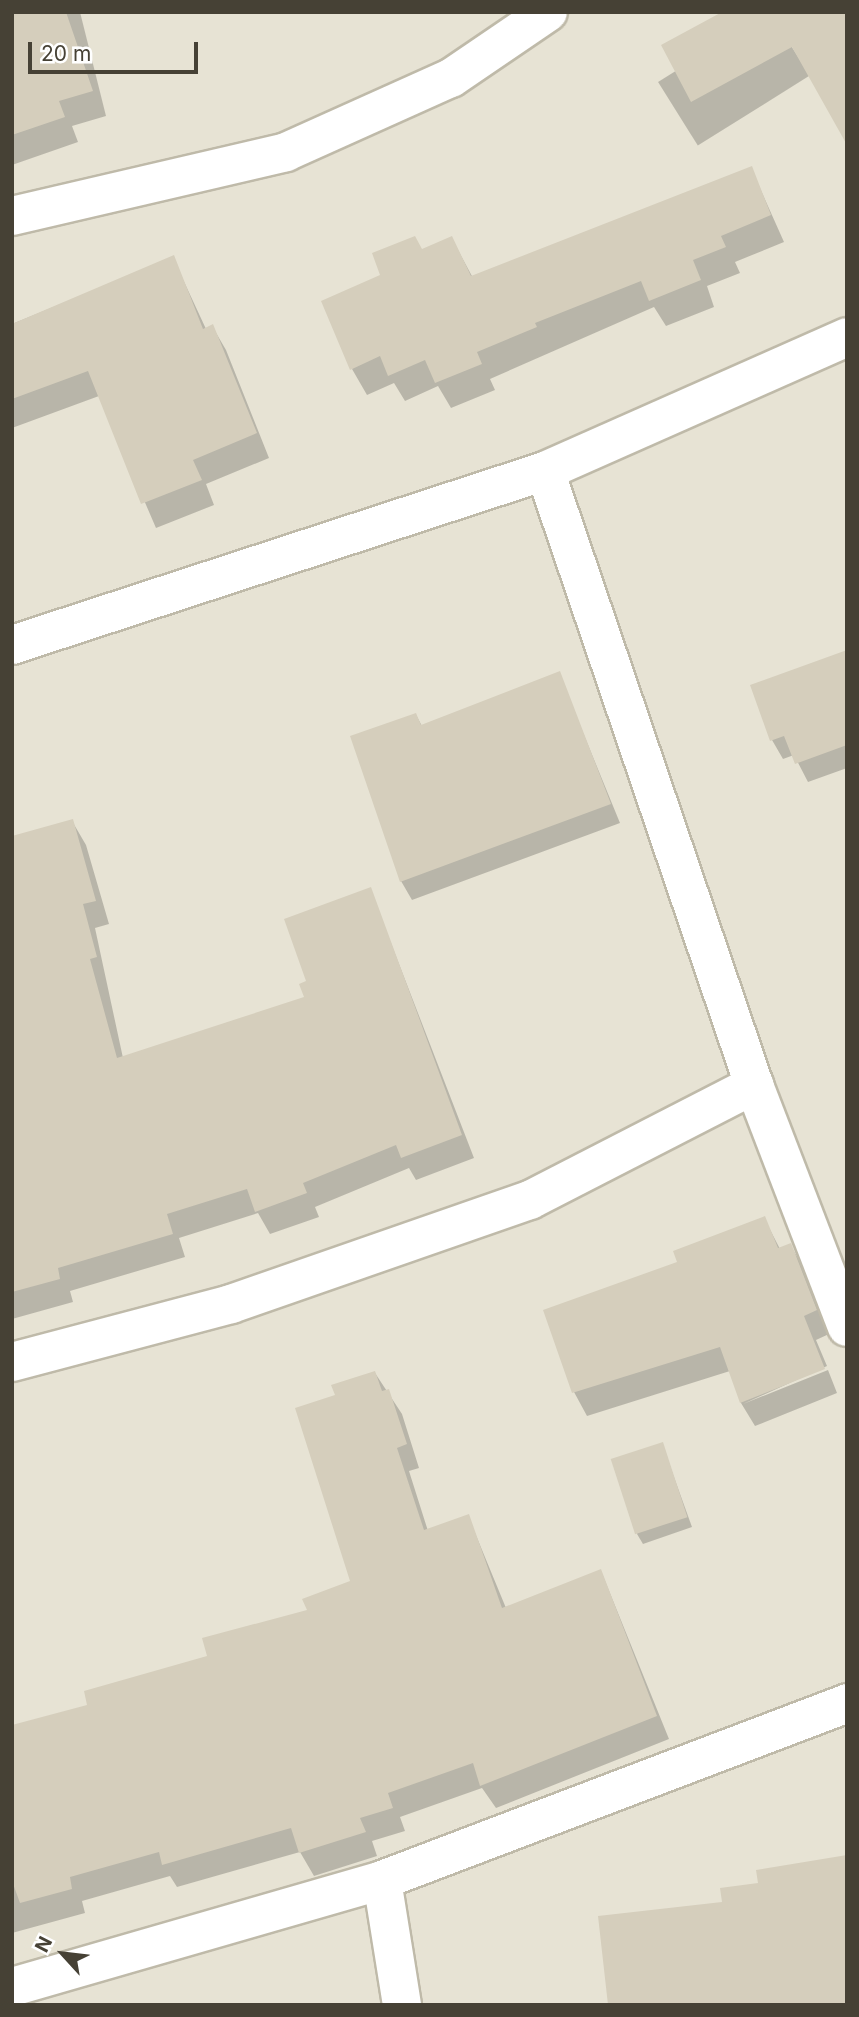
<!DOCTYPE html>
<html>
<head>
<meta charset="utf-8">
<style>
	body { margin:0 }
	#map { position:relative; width:859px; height:2017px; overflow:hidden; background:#f3f1e6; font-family:Inter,sans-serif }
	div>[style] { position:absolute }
	.residential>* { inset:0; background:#e7e3d4; transform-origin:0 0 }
	.shadow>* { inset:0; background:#0003; transform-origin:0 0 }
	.building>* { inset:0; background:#d5cebc; transform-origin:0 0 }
	.roads { filter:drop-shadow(2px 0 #bfbaa9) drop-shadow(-2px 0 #bfbaa9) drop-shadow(0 2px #bfbaa9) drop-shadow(0 -2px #bfbaa9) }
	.minor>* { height:38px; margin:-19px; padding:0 19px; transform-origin:19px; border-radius:19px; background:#fff }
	span { translate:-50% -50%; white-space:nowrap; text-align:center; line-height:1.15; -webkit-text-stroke:6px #fff; paint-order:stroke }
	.frame { position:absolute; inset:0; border:14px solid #464135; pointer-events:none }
	.north { position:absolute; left:28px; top:1919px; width:70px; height:70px; -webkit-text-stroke:5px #fff; paint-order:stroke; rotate:297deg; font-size:19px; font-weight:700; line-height:28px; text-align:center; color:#464135 }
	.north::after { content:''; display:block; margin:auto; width:24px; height:32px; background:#464135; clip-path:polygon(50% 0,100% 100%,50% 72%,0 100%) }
	.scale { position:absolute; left:28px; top:42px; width:170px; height:32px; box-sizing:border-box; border:4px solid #464135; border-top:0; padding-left:9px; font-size:21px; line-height:24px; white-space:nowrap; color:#464135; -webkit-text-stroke:5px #fff; paint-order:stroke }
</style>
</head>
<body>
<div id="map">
	<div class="residential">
		<div style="left:12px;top:12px;width:835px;height:1993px"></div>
	</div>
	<div class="shadow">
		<div style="clip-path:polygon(12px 12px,80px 12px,106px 116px,72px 126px,78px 142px,12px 165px)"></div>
		<div style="left:770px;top:12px;width:75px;height:132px;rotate:58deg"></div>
		<div style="clip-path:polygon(751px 168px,784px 242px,735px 262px,740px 273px,707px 286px,714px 307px,666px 326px,654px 307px,490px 379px,495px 390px,451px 408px,438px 386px,405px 401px,394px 383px,367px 395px,352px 369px,383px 276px,422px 251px,452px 239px,473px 278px)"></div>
		<div style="clip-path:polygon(173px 258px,206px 329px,212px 326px,226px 350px,269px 458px,206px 484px,214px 505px,156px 528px,99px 396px,12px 428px,12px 324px)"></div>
		<div style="clip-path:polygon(847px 652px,847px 768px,808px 782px,794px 755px,783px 759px,772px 740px)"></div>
		<div style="clip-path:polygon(559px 674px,620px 823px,412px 900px,401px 881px,416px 715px,422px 726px)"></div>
		<div style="clip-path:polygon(72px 821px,86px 845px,109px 924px,95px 928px,123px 1058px,306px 998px,308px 982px,370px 889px,474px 1158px,416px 1180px,409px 1168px,315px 1207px,319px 1217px,270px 1234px,258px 1213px,179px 1238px,185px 1257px,70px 1291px,73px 1302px,12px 1319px,12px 838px)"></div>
		<div style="clip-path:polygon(764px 1218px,780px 1249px,790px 1245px,804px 1268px,829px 1334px,816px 1340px,827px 1366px,743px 1404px,828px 1370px,837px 1393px,755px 1426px,741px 1403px,730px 1371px,587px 1416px,574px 1392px,679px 1263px)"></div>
		<div style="clip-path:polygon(375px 1373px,402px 1414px,419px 1468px,409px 1471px,428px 1531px,468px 1516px,506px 1608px,601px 1571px,669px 1739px,496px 1808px,482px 1788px,400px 1817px,405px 1831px,372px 1841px,377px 1856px,314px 1876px,300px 1852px,177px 1887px,170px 1876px,82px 1901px,85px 1913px,12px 1933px,12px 1726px,89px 1706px,209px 1657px,309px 1611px,352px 1582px,337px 1396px)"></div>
		<div style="clip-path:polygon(662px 1444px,692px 1527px,643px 1544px,637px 1534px)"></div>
	</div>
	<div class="building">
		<div style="clip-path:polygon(12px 12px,66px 12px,93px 91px,59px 101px,65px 117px,12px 135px)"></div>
		<div style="clip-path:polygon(722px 12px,847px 12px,847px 145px,792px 47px,691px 102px,661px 45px)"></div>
		<div style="clip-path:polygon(752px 166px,771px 215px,721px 236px,726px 247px,693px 260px,701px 280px,649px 301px,641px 281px,535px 323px,537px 327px,477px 352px,482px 364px,435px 383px,425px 360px,388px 376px,380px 356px,350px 370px,321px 301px,380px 275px,372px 253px,415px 236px,422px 249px,452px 236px,471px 276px)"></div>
		<div style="clip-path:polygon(174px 255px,203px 329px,213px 324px,257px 433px,193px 460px,202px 480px,141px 504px,88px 371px,12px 399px,12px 324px)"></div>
		<div style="clip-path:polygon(847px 650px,847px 745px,795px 764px,784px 736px,770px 741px,750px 685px)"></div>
		<div style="clip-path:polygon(560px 671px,611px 804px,400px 882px,350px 736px,416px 713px,421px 725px)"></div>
		<div style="clip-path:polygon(73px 819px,96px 901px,83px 904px,97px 957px,90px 959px,117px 1058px,304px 997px,299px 984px,306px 981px,284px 919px,371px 887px,462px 1135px,401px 1158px,396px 1145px,303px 1183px,307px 1193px,255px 1212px,247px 1189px,167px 1214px,173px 1234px,58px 1268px,60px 1279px,12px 1292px,12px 836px)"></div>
		<div style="clip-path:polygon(765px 1216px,778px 1248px,791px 1243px,817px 1310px,804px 1316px,825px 1369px,740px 1403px,720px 1347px,572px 1393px,543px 1310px,677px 1262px,673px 1251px)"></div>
		<div style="clip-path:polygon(375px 1371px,382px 1391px,389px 1389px,407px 1444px,397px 1448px,424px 1530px,469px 1514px,502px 1608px,601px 1569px,657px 1716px,480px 1786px,473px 1763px,388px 1793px,393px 1808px,360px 1818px,366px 1832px,299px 1853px,291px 1828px,162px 1865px,159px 1852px,70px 1877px,72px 1889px,20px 1903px,12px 1881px,12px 1725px,87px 1705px,84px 1691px,207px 1656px,202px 1638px,307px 1610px,302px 1599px,350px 1581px,295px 1408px,335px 1395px,331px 1385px)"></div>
		<div style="left:663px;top:1442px;width:79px;height:55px;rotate:72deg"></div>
		<div style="clip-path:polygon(847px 1855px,847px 2005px,608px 2005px,598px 1916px,722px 1902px,720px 1888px,758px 1883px,756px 1870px)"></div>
	</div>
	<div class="roads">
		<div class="minor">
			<div style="left:12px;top:216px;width:281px;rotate:-13.1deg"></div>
			<div style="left:286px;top:152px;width:181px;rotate:-24.2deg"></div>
			<div style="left:451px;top:78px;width:117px;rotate:-34.2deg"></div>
			<div style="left:545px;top:471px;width:649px;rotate:71.2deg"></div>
			<div style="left:754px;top:1085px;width:259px;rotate:69deg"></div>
			<div style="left:12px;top:645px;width:561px;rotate:-18.08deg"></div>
			<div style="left:545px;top:471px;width:330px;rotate:-23.9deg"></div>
			<div style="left:12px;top:1362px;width:227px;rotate:-14.8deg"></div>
			<div style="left:231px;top:1304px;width:317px;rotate:-19.2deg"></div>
			<div style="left:530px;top:1200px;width:252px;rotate:-27.2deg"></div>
			<div style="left:382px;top:1880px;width:127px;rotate:80.9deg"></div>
			<div style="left:12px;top:1987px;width:385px;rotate:-16.1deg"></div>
			<div style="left:382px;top:1880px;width:498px;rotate:-20.8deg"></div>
		</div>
	</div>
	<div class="frame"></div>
	<div class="north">N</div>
	<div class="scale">20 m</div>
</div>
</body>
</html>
